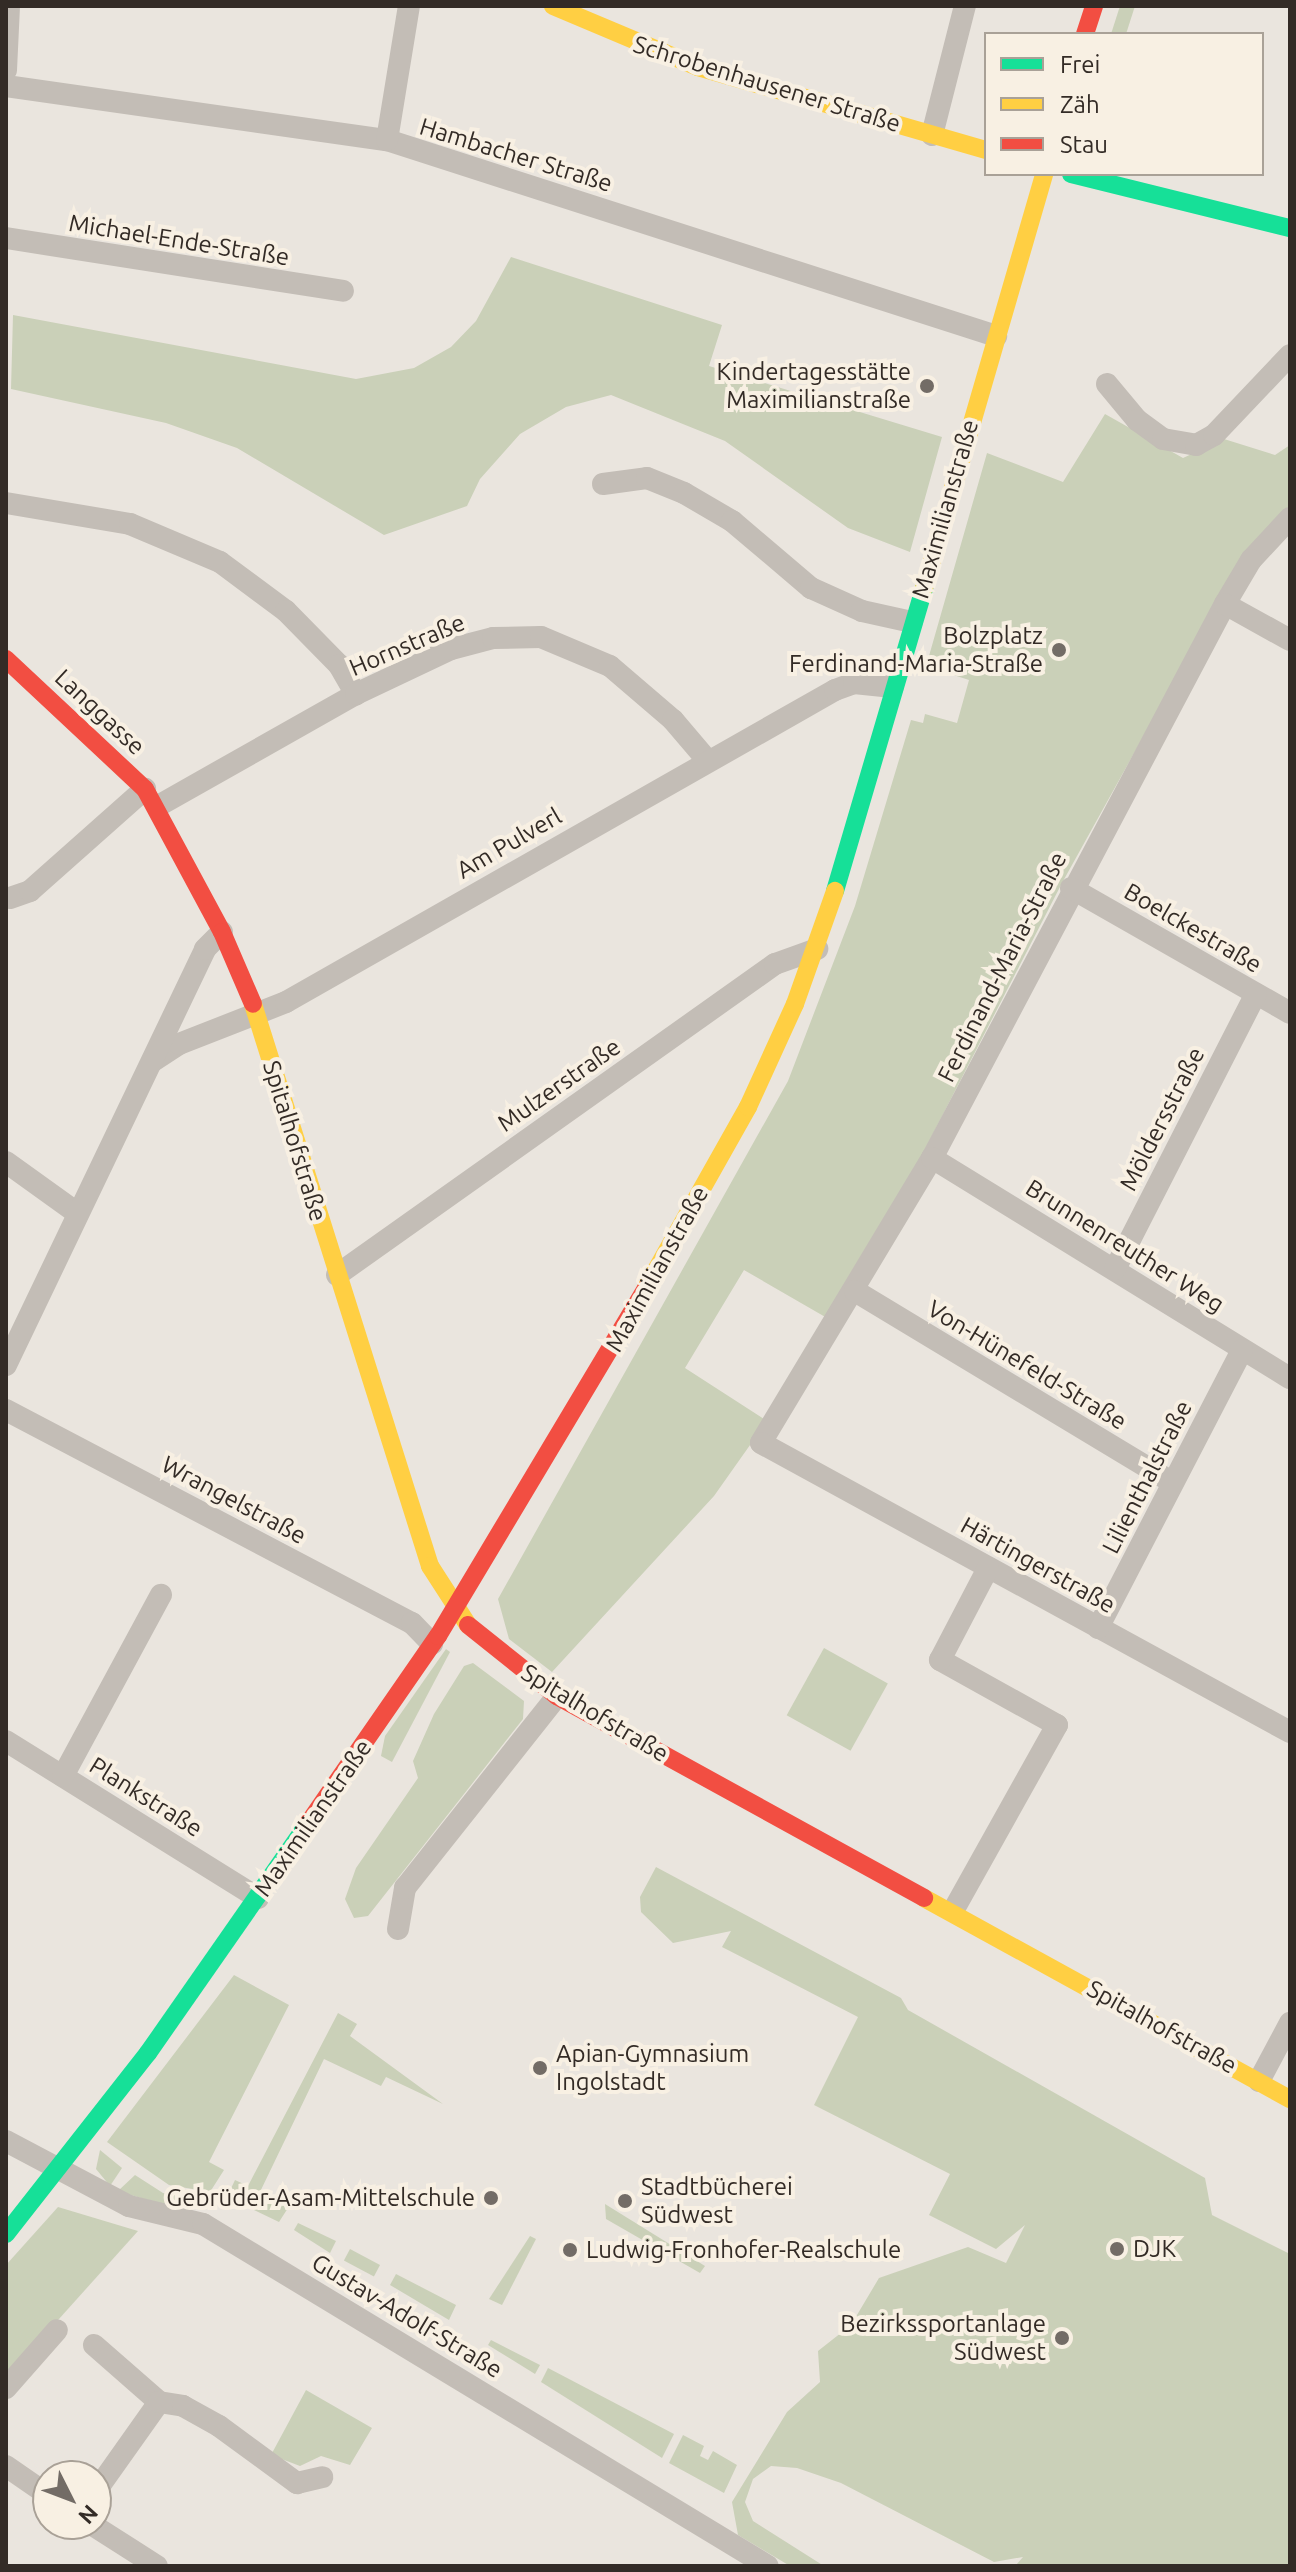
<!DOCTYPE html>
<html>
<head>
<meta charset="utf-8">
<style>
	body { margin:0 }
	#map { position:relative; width:1296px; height:2572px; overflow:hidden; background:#eae5de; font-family:Ubuntu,sans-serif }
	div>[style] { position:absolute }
	.green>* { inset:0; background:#cad0b8; transform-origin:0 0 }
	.street>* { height:22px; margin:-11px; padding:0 11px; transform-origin:11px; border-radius:11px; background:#c3bdb6 }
	.fast>* { height:18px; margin:-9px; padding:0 9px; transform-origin:9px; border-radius:9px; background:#16e098 }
	.slow>* { height:18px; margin:-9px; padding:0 9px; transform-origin:9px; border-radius:9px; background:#ffcf43 }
	.jam>* { height:18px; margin:-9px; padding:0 9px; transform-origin:9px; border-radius:9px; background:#f24e42 }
	.dots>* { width:22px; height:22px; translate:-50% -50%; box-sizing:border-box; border:4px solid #f8f0e3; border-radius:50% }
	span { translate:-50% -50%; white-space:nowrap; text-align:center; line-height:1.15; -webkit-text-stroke:8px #f8f0e3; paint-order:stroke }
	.street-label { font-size:24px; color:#332b26 }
	.poi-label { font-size:24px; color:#332b26 }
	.right { translate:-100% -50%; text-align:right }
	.left { translate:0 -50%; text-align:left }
	.frame { position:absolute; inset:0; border:8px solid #332b26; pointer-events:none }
	.legend { position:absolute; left:984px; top:32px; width:280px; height:144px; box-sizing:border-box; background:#f8f0e3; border:2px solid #a9a197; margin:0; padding:10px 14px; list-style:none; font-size:24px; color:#332b26 }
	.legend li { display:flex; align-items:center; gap:16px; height:40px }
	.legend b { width:40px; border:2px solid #a9a197 }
	.north { position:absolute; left:32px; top:2460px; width:80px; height:80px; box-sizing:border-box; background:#f8f0e3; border:2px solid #a9a197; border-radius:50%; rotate:132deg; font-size:22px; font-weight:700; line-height:32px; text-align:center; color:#332b26 }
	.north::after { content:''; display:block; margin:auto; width:28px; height:36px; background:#736c66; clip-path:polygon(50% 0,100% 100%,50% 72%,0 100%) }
</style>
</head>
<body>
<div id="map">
	<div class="green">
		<div style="clip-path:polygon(1120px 6px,1135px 6px,1126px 34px,1111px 34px)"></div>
		<div style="clip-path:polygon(511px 257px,722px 325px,709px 366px,942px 437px,910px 552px,848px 528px,725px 441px,611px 395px,566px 407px,520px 434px,480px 479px,467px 506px,384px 535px,237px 448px,166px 423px,11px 389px,13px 315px,356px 379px,414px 368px,451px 347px,476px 321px)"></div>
		<div style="clip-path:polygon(1105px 414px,1183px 458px,1224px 439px,1275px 455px,1290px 445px,1290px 507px,1272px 522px,1219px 600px,1062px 883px,919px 1161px,827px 1318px,744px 1270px,685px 1368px,767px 1421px,714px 1496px,552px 1672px,509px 1639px,498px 1599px,788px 1081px,855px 906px,911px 720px,923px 723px,925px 714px,957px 723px,969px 680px,938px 670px,929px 656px,987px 453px,1063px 482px)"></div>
		<div style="left:824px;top:1648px;width:73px;height:77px;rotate:29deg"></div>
		<div style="clip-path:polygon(446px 1649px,450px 1652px,392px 1762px,381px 1756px,385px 1736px)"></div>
		<div style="clip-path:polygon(473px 1663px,524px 1701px,523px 1719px,368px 1916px,354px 1918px,345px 1899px,356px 1868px,418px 1778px,413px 1761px,434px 1714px,464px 1666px)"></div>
		<div style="clip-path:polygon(656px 1867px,901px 1998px,908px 2010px,1205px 2178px,1212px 2215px,1290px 2254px,1290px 2566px,1015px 2566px,1023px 2557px,994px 2562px,841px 2483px,797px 2468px,771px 2466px,753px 2479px,745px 2502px,753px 2521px,824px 2566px,790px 2566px,738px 2535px,732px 2502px,787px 2412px,820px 2382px,818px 2351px,851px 2325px,879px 2278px,968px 2247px,1006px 2263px,1025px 2225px,996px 2249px,929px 2215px,950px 2174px,814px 2105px,858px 2017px,722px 1947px,731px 1931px,673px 1943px,641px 1912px,640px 1897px)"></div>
		<div style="clip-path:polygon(234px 1975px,289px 2005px,209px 2162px,224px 2170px,210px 2192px,169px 2185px,107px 2142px)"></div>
		<div style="clip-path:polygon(338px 2013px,357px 2024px,350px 2036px,443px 2104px,386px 2077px,381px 2086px,324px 2059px,259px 2194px,288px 2208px,279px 2222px,227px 2197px,235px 2180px,248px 2186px)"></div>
		<div style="clip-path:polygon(100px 2150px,122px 2168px,110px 2186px,96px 2169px)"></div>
		<div style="clip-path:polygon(135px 2175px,163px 2193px,205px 2200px,194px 2207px,170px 2207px,118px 2191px)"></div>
		<div style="clip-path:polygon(605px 2204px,705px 2266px,700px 2273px,606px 2219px)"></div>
		<div style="clip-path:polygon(58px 2207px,138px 2231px,6px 2378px,6px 2265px)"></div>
		<div style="clip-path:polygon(298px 2223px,336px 2241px,330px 2253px,294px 2230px)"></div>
		<div style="clip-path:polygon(530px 2236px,536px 2239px,502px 2305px,489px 2299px)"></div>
		<div style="left:350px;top:2249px;width:34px;height:13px;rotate:28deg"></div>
		<div style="clip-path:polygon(396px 2274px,456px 2305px,449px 2320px,390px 2285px)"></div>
		<div style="clip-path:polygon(491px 2340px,540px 2365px,535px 2374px,488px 2345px)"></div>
		<div style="clip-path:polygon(548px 2368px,674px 2434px,662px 2458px,541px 2382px)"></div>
		<div style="clip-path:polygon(306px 2390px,372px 2428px,350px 2465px,321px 2456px,300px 2466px,271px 2455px)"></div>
		<div style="clip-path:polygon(683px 2435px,704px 2446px,700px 2456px,708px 2460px,713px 2451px,737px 2465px,724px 2493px,669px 2463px)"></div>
	</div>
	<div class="street">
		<div style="left:6px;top:70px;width:64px;rotate:-87.3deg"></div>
		<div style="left:6px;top:86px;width:385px;rotate:8.1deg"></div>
		<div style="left:387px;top:140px;width:640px;rotate:17.84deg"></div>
		<div style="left:932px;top:135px;width:133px;rotate:-75.7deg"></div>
		<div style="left:387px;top:140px;width:136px;rotate:-80.7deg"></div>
		<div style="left:6px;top:238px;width:341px;rotate:8.9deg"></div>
		<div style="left:1107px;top:384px;width:47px;rotate:50.2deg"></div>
		<div style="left:1137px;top:420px;width:32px;rotate:36deg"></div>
		<div style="left:1163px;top:439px;width:34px;rotate:10deg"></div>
		<div style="left:1196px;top:445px;width:21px;rotate:-29deg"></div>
		<div style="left:1214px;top:435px;width:110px;rotate:-46.5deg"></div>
		<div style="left:603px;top:484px;width:44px;rotate:-7.8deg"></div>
		<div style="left:647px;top:478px;width:40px;rotate:22deg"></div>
		<div style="left:684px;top:493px;width:56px;rotate:30.3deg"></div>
		<div style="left:732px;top:521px;width:104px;rotate:40.3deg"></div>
		<div style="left:811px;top:588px;width:56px;rotate:24.3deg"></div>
		<div style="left:862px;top:611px;width:51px;rotate:12.4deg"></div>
		<div style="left:6px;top:503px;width:126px;rotate:9.6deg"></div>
		<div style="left:130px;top:524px;width:98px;rotate:22.9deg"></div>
		<div style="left:220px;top:562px;width:82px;rotate:36.6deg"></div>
		<div style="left:286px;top:611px;width:76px;rotate:45.5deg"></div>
		<div style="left:339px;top:665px;width:34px;rotate:60deg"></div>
		<div style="left:1290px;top:518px;width:57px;rotate:132.9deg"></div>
		<div style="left:1251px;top:560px;width:51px;rotate:120.6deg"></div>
		<div style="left:1225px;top:604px;width:627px;rotate:117.87deg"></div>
		<div style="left:932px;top:1158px;width:332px;rotate:121deg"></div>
		<div style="left:761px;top:1443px;width:603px;rotate:28.65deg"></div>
		<div style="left:1225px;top:604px;width:74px;rotate:29deg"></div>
		<div style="left:158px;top:806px;width:227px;rotate:-29.5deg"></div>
		<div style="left:356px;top:694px;width:105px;rotate:-25.3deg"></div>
		<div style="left:451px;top:649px;width:43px;rotate:-14.7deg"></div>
		<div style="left:493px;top:638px;width:48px;rotate:-1.2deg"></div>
		<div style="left:541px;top:637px;width:75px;rotate:22.8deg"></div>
		<div style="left:610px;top:666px;width:83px;rotate:40.6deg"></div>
		<div style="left:673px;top:720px;width:52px;rotate:49.6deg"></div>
		<div style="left:1071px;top:888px;width:252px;rotate:29.7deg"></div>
		<div style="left:10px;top:898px;width:21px;rotate:-19deg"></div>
		<div style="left:30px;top:891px;width:154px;rotate:-41.6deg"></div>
		<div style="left:153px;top:1061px;width:31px;rotate:-33deg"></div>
		<div style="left:179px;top:1044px;width:115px;rotate:-21.4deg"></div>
		<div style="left:286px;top:1002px;width:631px;rotate:-29.61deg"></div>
		<div style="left:835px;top:690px;width:20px;rotate:-20deg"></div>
		<div style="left:854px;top:683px;width:39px;rotate:6deg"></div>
		<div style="left:932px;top:1158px;width:420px;rotate:31.6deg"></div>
		<div style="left:6px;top:1162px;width:87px;rotate:35.7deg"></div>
		<div style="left:1115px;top:1269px;width:309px;rotate:-62.9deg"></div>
		<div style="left:337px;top:1275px;width:537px;rotate:-35.38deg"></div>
		<div style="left:775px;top:964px;width:45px;rotate:-19.7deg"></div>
		<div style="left:855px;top:1291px;width:371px;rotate:31.1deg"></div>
		<div style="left:6px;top:1365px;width:461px;rotate:-64.4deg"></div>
		<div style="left:205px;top:949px;width:24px;rotate:-45deg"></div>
		<div style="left:6px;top:1410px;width:458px;rotate:27.7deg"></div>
		<div style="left:412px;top:1623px;width:29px;rotate:46deg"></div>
		<div style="left:1098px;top:1628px;width:313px;rotate:-62.6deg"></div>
		<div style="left:6px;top:1741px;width:297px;rotate:31.9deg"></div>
		<div style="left:63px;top:1776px;width:206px;rotate:-61.6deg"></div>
		<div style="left:953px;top:1911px;width:213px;rotate:-60.8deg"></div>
		<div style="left:1057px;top:1725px;width:134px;rotate:-150.9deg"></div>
		<div style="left:940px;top:1660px;width:104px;rotate:-62.4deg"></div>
		<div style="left:398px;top:1929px;width:42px;rotate:-80.3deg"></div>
		<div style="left:405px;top:1888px;width:245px;rotate:-51.6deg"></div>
		<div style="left:1259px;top:2081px;width:66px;rotate:-61.9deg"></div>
		<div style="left:6px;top:2141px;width:139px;rotate:27.9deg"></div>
		<div style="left:129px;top:2206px;width:76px;rotate:13.7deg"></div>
		<div style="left:203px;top:2224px;width:660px;rotate:31.19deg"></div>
		<div style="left:94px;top:2345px;width:86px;rotate:41.2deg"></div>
		<div style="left:6px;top:2388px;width:77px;rotate:-48.7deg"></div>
		<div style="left:6px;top:2466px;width:51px;rotate:34.6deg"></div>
		<div style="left:96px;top:2491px;width:109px;rotate:-54.7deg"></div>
		<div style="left:159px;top:2402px;width:24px;rotate:9deg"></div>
		<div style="left:183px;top:2406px;width:41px;rotate:29.1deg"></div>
		<div style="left:219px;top:2426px;width:97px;rotate:36.2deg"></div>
		<div style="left:297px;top:2483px;width:26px;rotate:-13deg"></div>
		<div style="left:91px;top:2524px;width:78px;rotate:32.5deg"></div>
	</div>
	<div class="fast">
		<div style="left:1071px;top:174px;width:226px;rotate:13.9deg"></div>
		<div style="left:835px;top:891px;width:316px;rotate:-73.6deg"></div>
		<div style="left:6px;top:2234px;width:230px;rotate:-51.9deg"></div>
		<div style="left:148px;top:2053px;width:278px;rotate:-55.1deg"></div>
	</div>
	<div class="slow">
		<div style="left:553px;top:6px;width:157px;rotate:22.8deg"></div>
		<div style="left:698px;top:67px;width:300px;rotate:16.1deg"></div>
		<div style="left:924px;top:588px;width:431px;rotate:-73.8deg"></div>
		<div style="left:253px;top:1004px;width:589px;rotate:72.52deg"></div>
		<div style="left:430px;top:1566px;width:70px;rotate:57.2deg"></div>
		<div style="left:646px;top:1288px;width:208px;rotate:-60.6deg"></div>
		<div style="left:748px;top:1107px;width:113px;rotate:-65.5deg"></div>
		<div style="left:795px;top:1004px;width:120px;rotate:-70.5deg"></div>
		<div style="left:924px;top:1898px;width:418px;rotate:28.8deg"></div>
	</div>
	<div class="jam">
		<div style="left:1085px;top:34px;width:29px;rotate:-72deg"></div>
		<div style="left:6px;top:659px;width:190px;rotate:43.1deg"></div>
		<div style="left:145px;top:789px;width:162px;rotate:61.7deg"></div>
		<div style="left:222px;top:932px;width:78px;rotate:66.7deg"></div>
		<div style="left:468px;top:1625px;width:114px;rotate:38.6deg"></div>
		<div style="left:557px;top:1696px;width:419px;rotate:28.8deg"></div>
		<div style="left:307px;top:1825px;width:230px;rotate:-55.3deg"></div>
		<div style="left:438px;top:1636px;width:405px;rotate:-59.1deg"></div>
	</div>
	<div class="dots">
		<div style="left:927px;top:386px;background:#736c66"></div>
		<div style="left:1059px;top:650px;background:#736c66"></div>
		<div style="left:540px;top:2068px;background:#736c66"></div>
		<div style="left:491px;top:2198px;background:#736c66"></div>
		<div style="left:625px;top:2201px;background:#736c66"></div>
		<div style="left:1117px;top:2249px;background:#736c66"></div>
		<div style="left:570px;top:2250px;background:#736c66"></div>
		<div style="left:1062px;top:2338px;background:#736c66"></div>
	</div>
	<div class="street-label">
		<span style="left:767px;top:84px;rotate:17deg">Schrobenhausener Straße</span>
		<span style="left:516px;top:155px;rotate:17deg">Hambacher Straße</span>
		<span style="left:179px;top:240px;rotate:9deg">Michael-Ende-Straße</span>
		<span style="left:945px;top:509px;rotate:-74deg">Maximilianstraße</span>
		<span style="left:407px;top:645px;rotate:-23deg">Hornstraße</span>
		<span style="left:100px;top:712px;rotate:43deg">Langgasse</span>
		<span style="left:509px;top:843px;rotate:-30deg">Am Pulverl</span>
		<span style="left:1193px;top:928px;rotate:30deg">Boelckestraße</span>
		<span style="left:1002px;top:967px;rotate:-63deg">Ferdinand-Maria-Straße</span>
		<span style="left:559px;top:1085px;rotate:-35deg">Mulzerstraße</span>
		<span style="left:1162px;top:1119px;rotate:-63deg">Möldersstraße</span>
		<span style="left:295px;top:1141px;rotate:73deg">Spitalhofstraße</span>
		<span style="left:1125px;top:1246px;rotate:32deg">Brunnenreuther Weg</span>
		<span style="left:657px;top:1269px;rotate:-61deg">Maximilianstraße</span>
		<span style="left:1027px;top:1365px;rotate:31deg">Von-Hünefeld-Straße</span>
		<span style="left:1147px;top:1477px;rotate:-63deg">Lilienthalstraße</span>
		<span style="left:234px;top:1500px;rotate:28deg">Wrangelstraße</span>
		<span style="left:1038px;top:1565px;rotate:29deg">Härtingerstraße</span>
		<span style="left:595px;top:1713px;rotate:31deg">Spitalhofstraße</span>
		<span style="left:146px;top:1797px;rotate:32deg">Plankstraße</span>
		<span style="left:313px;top:1818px;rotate:-55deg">Maximilianstraße</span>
		<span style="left:1162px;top:2027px;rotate:29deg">Spitalhofstraße</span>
		<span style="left:407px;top:2316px;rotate:31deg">Gustav-Adolf-Straße</span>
	</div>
	<div class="poi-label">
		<span class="right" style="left:911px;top:386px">Kindertagesstätte<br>Maximilianstraße</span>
		<span class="right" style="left:1043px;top:650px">Bolzplatz<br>Ferdinand-Maria-Straße</span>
		<span class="left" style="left:556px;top:2068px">Apian-Gymnasium<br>Ingolstadt</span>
		<span class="left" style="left:641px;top:2201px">Stadtbücherei<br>Südwest</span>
		<span class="right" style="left:475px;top:2198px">Gebrüder-Asam-Mittelschule</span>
		<span class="left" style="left:1133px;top:2249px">DJK</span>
		<span class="left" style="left:586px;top:2250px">Ludwig-Fronhofer-Realschule</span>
		<span class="right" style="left:1046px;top:2338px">Bezirkssportanlage<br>Südwest</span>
	</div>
	<div class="frame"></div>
	<ul class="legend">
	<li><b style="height:10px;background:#16e098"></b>Frei</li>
	<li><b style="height:10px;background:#ffcf43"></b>Zäh</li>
	<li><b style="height:10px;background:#f24e42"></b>Stau</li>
	</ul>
	<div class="north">N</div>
</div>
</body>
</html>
